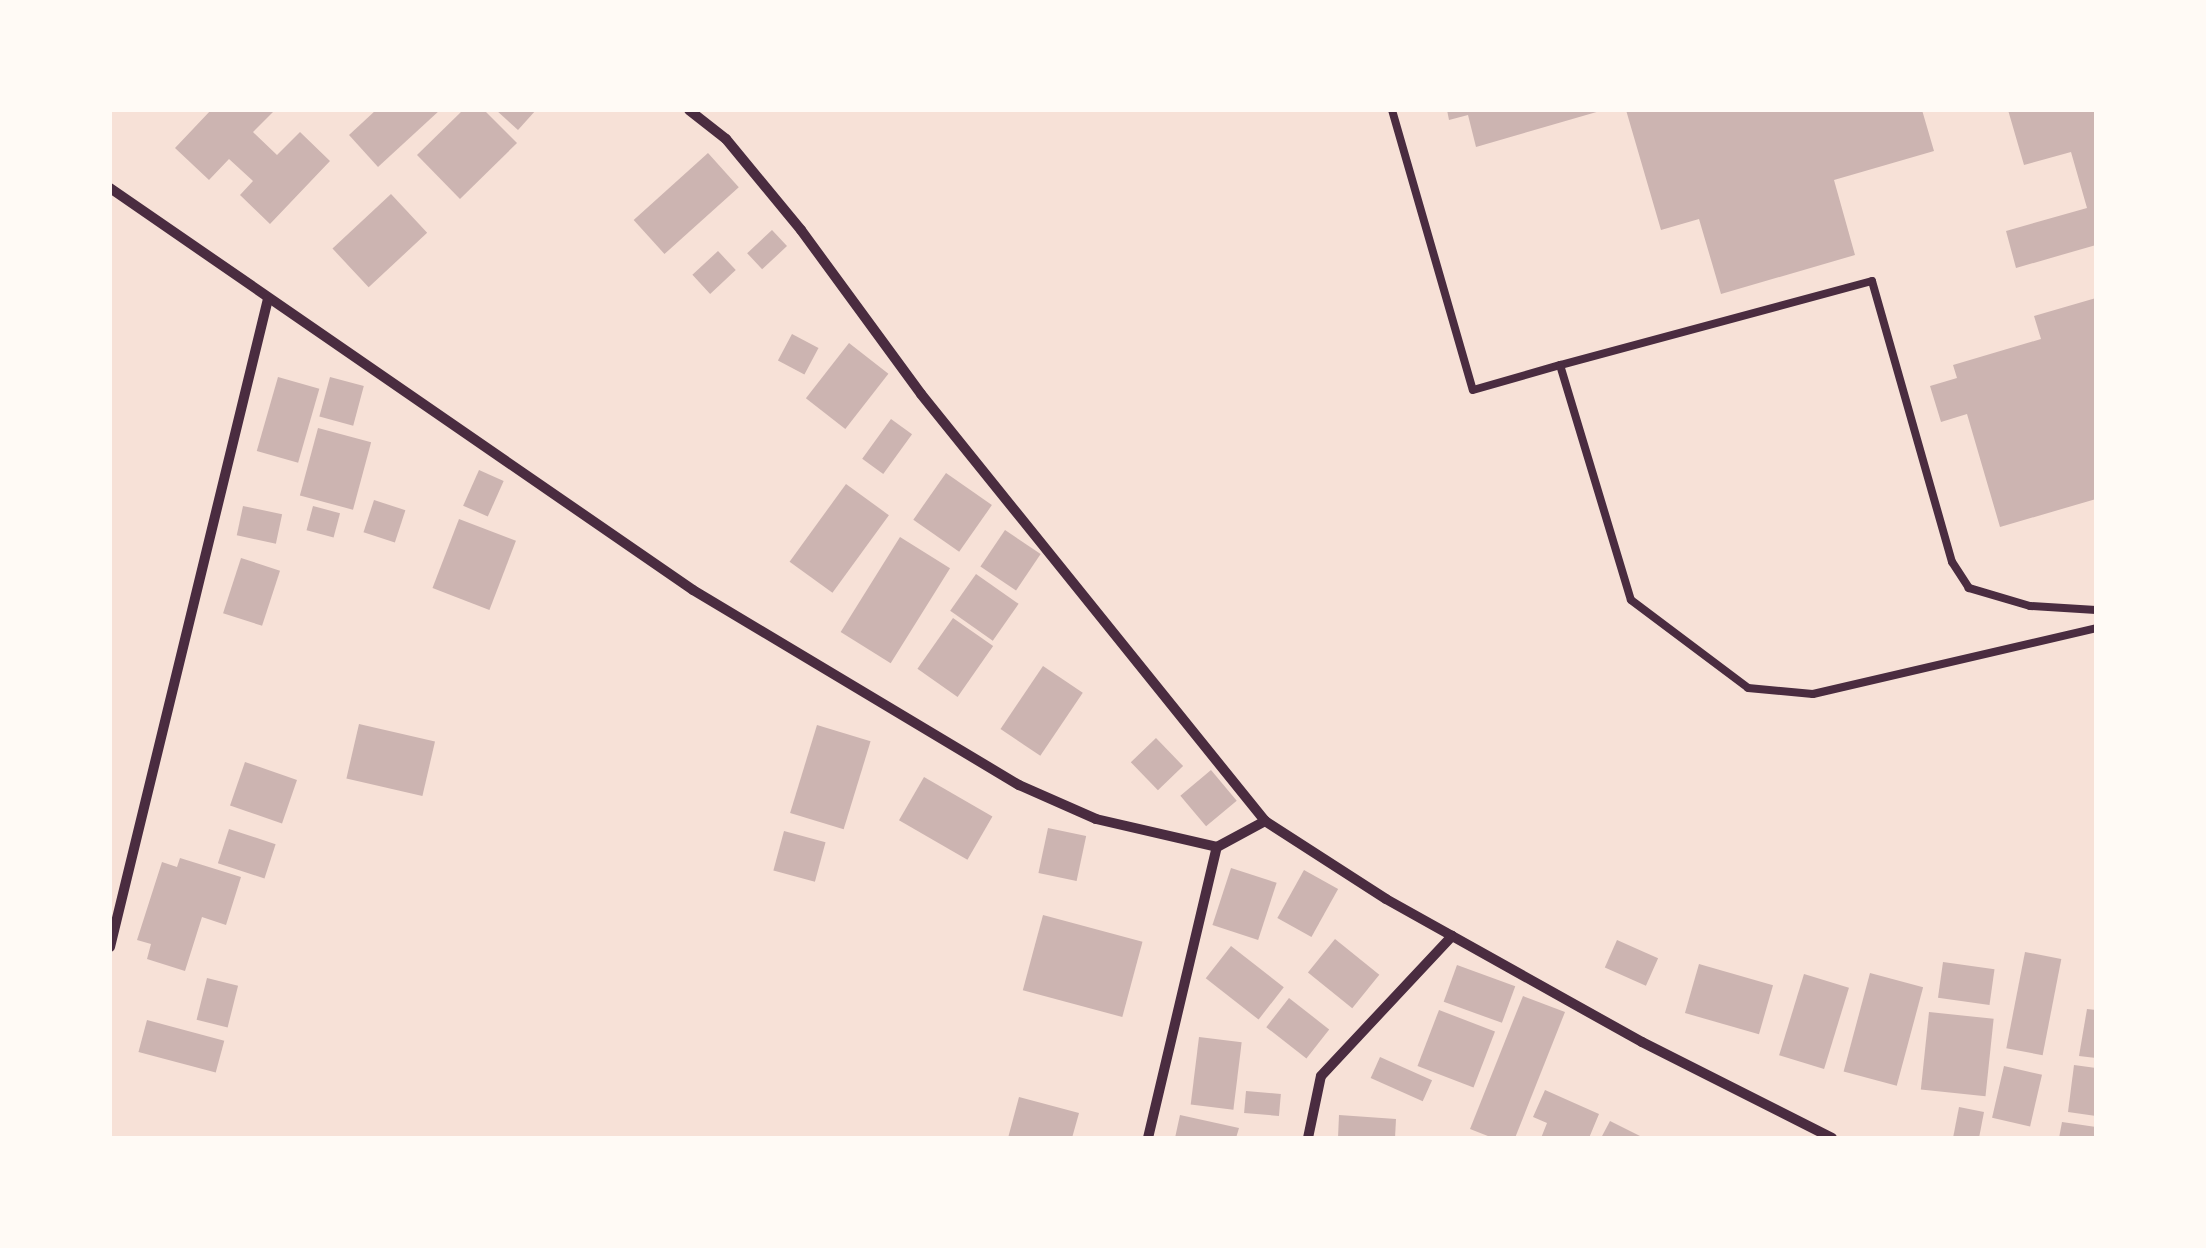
<!DOCTYPE html>
<html>
<head>
<meta charset="utf-8">
<style>
	body { margin:0 }
	#map { position:relative; width:2206px; height:1248px; overflow:hidden; background:#f7e1d7; font-family:"Nunito Sans",sans-serif }
	div>[style] { position:absolute }
	.building>* { inset:0; background:#ccb4b1; transform-origin:0 0 }
	.service>* { height:8px; margin:-4px; padding:0 4px; transform-origin:4px; border-radius:4px; background:#4a2c40 }
	.minor>* { height:10px; margin:-5px; padding:0 5px; transform-origin:5px; border-radius:5px; background:#4a2c40 }
	span { translate:-50% -50%; white-space:nowrap; text-align:center; line-height:1.15; -webkit-text-stroke:10px #fffaf5; paint-order:stroke }
	.frame { position:absolute; inset:0; border:112px solid #fffaf5; pointer-events:none }
</style>
</head>
<body>
<div id="map">
	<div class="building">
		<div style="clip-path:polygon(211px 110px,275px 110px,253px 132px,277px 155px,300px 132px,330px 161px,270px 224px,240px 195px,253px 181px,229px 159px,209px 180px,175px 148px)"></div>
		<div style="clip-path:polygon(376px 110px,440px 110px,378px 167px,349px 135px)"></div>
		<div style="clip-path:polygon(463px 110px,484px 110px,517px 143px,460px 199px,417px 155px)"></div>
		<div style="clip-path:polygon(496px 110px,536px 110px,518px 130px)"></div>
		<div style="clip-path:polygon(1447px 110px,1600px 110px,1600px 111px,1476px 147px,1468px 115px,1449px 120px)"></div>
		<div style="clip-path:polygon(1626px 110px,1922px 110px,1934px 151px,1834px 180px,1855px 255px,1721px 294px,1699px 219px,1661px 230px)"></div>
		<div style="clip-path:polygon(2008px 110px,2096px 110px,2096px 245px,2016px 268px,2006px 231px,2087px 208px,2071px 152px,2024px 165px)"></div>
		<div style="left:708px;top:153px;width:46px;height:100px;rotate:48deg"></div>
		<div style="left:391px;top:194px;width:53px;height:80px;rotate:47deg"></div>
		<div style="left:772px;top:230px;width:22px;height:34px;rotate:47deg"></div>
		<div style="left:718px;top:251px;width:26px;height:35px;rotate:47deg"></div>
		<div style="clip-path:polygon(2096px 298px,2096px 499px,2000px 527px,1967px 414px,1941px 422px,1930px 386px,1957px 378px,1953px 365px,2041px 339px,2034px 316px)"></div>
		<div style="left:792px;top:334px;width:30px;height:30px;rotate:28deg"></div>
		<div style="left:849px;top:343px;width:50px;height:70px;rotate:38deg"></div>
		<div style="left:278px;top:377px;width:43px;height:77px;rotate:16deg"></div>
		<div style="left:330px;top:377px;width:35px;height:41px;rotate:15deg"></div>
		<div style="left:891px;top:419px;width:26px;height:49px;rotate:36deg"></div>
		<div style="left:318px;top:428px;width:55px;height:70px;rotate:15deg"></div>
		<div style="left:479px;top:470px;width:27px;height:39px;rotate:24deg"></div>
		<div style="left:946px;top:473px;width:56px;height:57px;rotate:35deg"></div>
		<div style="left:846px;top:484px;width:53px;height:96px;rotate:36deg"></div>
		<div style="left:374px;top:500px;width:33px;height:34px;rotate:18deg"></div>
		<div style="left:243px;top:506px;width:40px;height:30px;rotate:12deg"></div>
		<div style="left:313px;top:506px;width:28px;height:25px;rotate:15deg"></div>
		<div style="left:459px;top:519px;width:61px;height:74px;rotate:21deg"></div>
		<div style="left:1005px;top:530px;width:43px;height:44px;rotate:34deg"></div>
		<div style="left:900px;top:537px;width:59px;height:112px;rotate:32deg"></div>
		<div style="left:241px;top:558px;width:41px;height:58px;rotate:18deg"></div>
		<div style="left:976px;top:574px;width:52px;height:45px;rotate:35deg"></div>
		<div style="left:953px;top:618px;width:49px;height:62px;rotate:35deg"></div>
		<div style="left:1043px;top:666px;width:48px;height:76px;rotate:34deg"></div>
		<div style="left:359px;top:724px;width:78px;height:56px;rotate:13deg"></div>
		<div style="left:817px;top:725px;width:56px;height:92px;rotate:17deg"></div>
		<div style="left:1156px;top:738px;width:39px;height:35px;rotate:46deg"></div>
		<div style="left:245px;top:762px;width:55px;height:46px;rotate:19deg"></div>
		<div style="left:1211px;top:770px;width:40px;height:40px;rotate:50deg"></div>
		<div style="left:924px;top:777px;width:79px;height:50px;rotate:30deg"></div>
		<div style="left:1048px;top:828px;width:39px;height:46px;rotate:12deg"></div>
		<div style="left:229px;top:829px;width:49px;height:36px;rotate:18deg"></div>
		<div style="left:784px;top:831px;width:43px;height:41px;rotate:15deg"></div>
		<div style="clip-path:polygon(180px 858px,241px 877px,226px 925px,202px 917px,185px 971px,147px 959px,151px 944px,137px 940px,162px 862px,177px 867px)"></div>
		<div style="left:1231px;top:868px;width:48px;height:60px;rotate:18deg"></div>
		<div style="left:1304px;top:870px;width:39px;height:55px;rotate:29deg"></div>
		<div style="left:1043px;top:915px;width:103px;height:78px;rotate:15deg"></div>
		<div style="left:1335px;top:939px;width:57px;height:43px;rotate:39deg"></div>
		<div style="left:1617px;top:940px;width:45px;height:30px;rotate:24deg"></div>
		<div style="left:1231px;top:946px;width:67px;height:41px;rotate:38deg"></div>
		<div style="left:2025px;top:952px;width:37px;height:98px;rotate:11deg"></div>
		<div style="left:1943px;top:962px;width:52px;height:36px;rotate:8deg"></div>
		<div style="left:1699px;top:964px;width:77px;height:51px;rotate:16deg"></div>
		<div style="left:1457px;top:965px;width:62px;height:39px;rotate:20deg"></div>
		<div style="left:1870px;top:973px;width:55px;height:102px;rotate:15deg"></div>
		<div style="left:1804px;top:974px;width:47px;height:85px;rotate:17deg"></div>
		<div style="left:207px;top:978px;width:32px;height:43px;rotate:14deg"></div>
		<div style="clip-path:polygon(1523px 996px,1565px 1012px,1515px 1138px,1493px 1138px,1470px 1129px)"></div>
		<div style="left:1289px;top:998px;width:51px;height:37px;rotate:38deg"></div>
		<div style="clip-path:polygon(2087px 1009px,2096px 1010px,2096px 1058px,2079px 1056px)"></div>
		<div style="left:1439px;top:1010px;width:60px;height:60px;rotate:21deg"></div>
		<div style="left:1929px;top:1012px;width:65px;height:78px;rotate:6deg"></div>
		<div style="left:147px;top:1020px;width:80px;height:33px;rotate:15deg"></div>
		<div style="left:1199px;top:1037px;width:43px;height:68px;rotate:7deg"></div>
		<div style="left:1380px;top:1057px;width:57px;height:23px;rotate:24deg"></div>
		<div style="clip-path:polygon(2074px 1065px,2096px 1068px,2096px 1116px,2068px 1112px)"></div>
		<div style="left:2004px;top:1066px;width:39px;height:53px;rotate:13deg"></div>
		<div style="clip-path:polygon(1545px 1090px,1599px 1114px,1589px 1138px,1541px 1138px,1547px 1123px,1533px 1117px)"></div>
		<div style="left:1246px;top:1091px;width:35px;height:22px;rotate:5deg"></div>
		<div style="clip-path:polygon(1019px 1097px,1079px 1113px,1072px 1138px,1008px 1138px)"></div>
		<div style="clip-path:polygon(1959px 1107px,1984px 1112px,1979px 1138px,1953px 1138px)"></div>
		<div style="clip-path:polygon(1180px 1115px,1239px 1128px,1236px 1138px,1175px 1138px)"></div>
		<div style="clip-path:polygon(1339px 1115px,1396px 1119px,1395px 1138px,1338px 1138px)"></div>
		<div style="clip-path:polygon(1610px 1121px,1644px 1138px,1601px 1138px)"></div>
		<div style="clip-path:polygon(2062px 1122px,2096px 1127px,2096px 1138px,2059px 1138px)"></div>
	</div>
	<div class="service">
		<div style="left:1392px;top:110px;width:291px;rotate:73.9deg"></div>
		<div style="left:1473px;top:390px;width:91px;rotate:-16deg"></div>
		<div style="left:2096px;top:610px;width:66px;rotate:-176.5deg"></div>
		<div style="left:2030px;top:606px;width:64px;rotate:-163.6deg"></div>
		<div style="left:1969px;top:588px;width:31px;rotate:-123deg"></div>
		<div style="left:1952px;top:562px;width:292px;rotate:-105.9deg"></div>
		<div style="left:1872px;top:281px;width:323px;rotate:164.9deg"></div>
		<div style="left:1560px;top:365px;width:245px;rotate:73.2deg"></div>
		<div style="left:1631px;top:600px;width:146px;rotate:36.9deg"></div>
		<div style="left:1748px;top:688px;width:65px;rotate:5.3deg"></div>
		<div style="left:1813px;top:694px;width:291px;rotate:-13.1deg"></div>
	</div>
	<div class="minor">
		<div style="left:689px;top:110px;width:47px;rotate:38.1deg"></div>
		<div style="left:726px;top:139px;width:118px;rotate:50.5deg"></div>
		<div style="left:801px;top:230px;width:203px;rotate:53.8deg"></div>
		<div style="left:921px;top:394px;width:548px;rotate:51.14deg"></div>
		<div style="left:1265px;top:821px;width:144px;rotate:32.8deg"></div>
		<div style="left:1386px;top:899px;width:293px;rotate:29.2deg"></div>
		<div style="left:1642px;top:1042px;width:213px;rotate:26.8deg"></div>
		<div style="left:110px;top:188px;width:708px;rotate:34.59deg"></div>
		<div style="left:693px;top:590px;width:380px;rotate:30.9deg"></div>
		<div style="left:1019px;top:785px;width:84px;rotate:23.8deg"></div>
		<div style="left:1096px;top:819px;width:124px;rotate:13deg"></div>
		<div style="left:1217px;top:847px;width:55px;rotate:-28.4deg"></div>
		<div style="left:110px;top:947px;width:667px;rotate:-76.3deg"></div>
		<div style="left:1148px;top:1138px;width:299px;rotate:-76.7deg"></div>
		<div style="left:1308px;top:1138px;width:63px;rotate:-78.2deg"></div>
		<div style="left:1321px;top:1076px;width:192px;rotate:-46.9deg"></div>
	</div>
	<div class="frame"></div>
</div>
</body>
</html>
